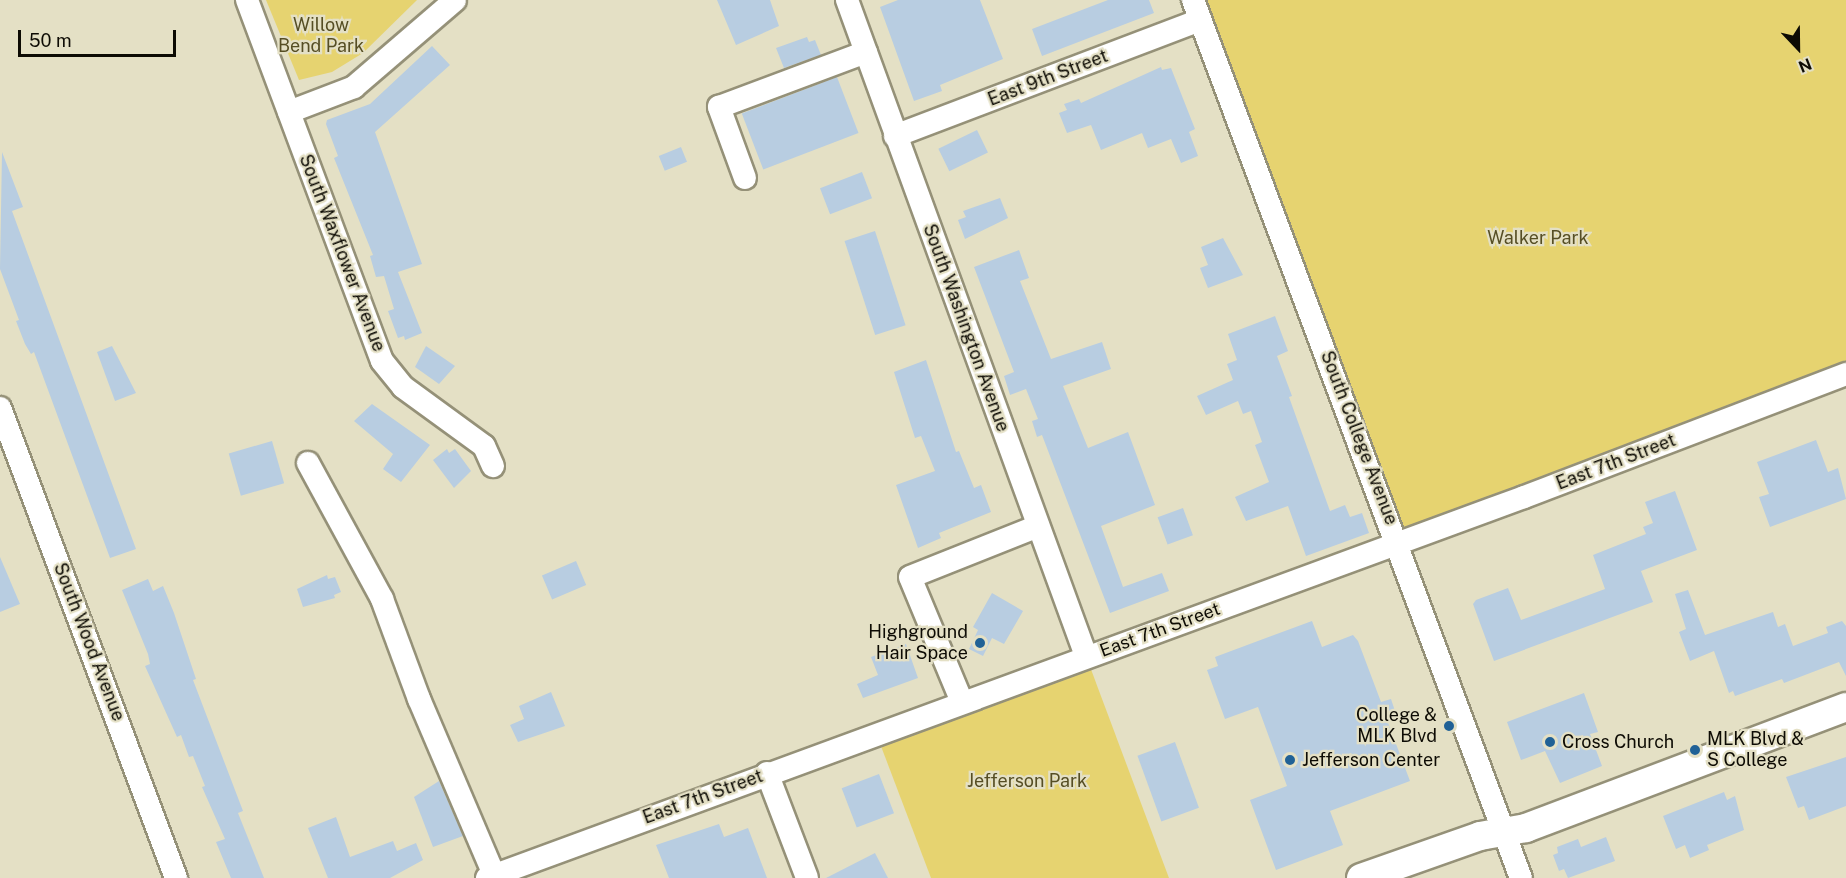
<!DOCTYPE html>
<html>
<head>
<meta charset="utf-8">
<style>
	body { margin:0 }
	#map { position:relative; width:1846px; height:878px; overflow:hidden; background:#e4e0c5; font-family:"Public Sans",sans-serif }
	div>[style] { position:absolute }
	.green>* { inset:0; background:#e6d370 }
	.building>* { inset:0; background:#b8cde1; transform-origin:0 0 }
	.roads { filter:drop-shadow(2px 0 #959178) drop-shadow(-2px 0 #959178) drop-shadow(0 2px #959178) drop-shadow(0 -2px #959178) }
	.minor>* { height:22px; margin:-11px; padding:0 11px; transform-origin:11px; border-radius:11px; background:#fff }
	.major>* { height:28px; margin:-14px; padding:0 14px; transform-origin:14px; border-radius:14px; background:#fff }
	.dots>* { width:16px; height:16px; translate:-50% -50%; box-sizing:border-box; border:3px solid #e4e0c5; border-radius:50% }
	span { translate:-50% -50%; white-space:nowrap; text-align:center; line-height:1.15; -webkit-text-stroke:4.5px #e4e0c5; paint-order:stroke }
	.park-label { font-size:18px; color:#564e24 }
	.street-label { font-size:18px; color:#0d0b04 }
	.poi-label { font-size:18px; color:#0d0b04 }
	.right { translate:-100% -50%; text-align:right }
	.left { translate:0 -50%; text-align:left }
	.north { position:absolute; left:1768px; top:18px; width:60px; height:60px; -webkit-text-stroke:4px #e4e0c5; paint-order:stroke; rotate:158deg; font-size:16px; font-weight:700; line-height:24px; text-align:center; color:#0d0b04 }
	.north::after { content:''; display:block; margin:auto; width:21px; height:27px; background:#0d0b04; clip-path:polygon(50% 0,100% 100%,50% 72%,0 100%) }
	.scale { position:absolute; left:18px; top:30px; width:158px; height:27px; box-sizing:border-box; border:3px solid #0d0b04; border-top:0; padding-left:8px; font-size:18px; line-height:21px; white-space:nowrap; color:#0d0b04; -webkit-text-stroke:4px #e4e0c5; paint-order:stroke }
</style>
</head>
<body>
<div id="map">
	<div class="green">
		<div style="clip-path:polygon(266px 0,417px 0,363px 53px,332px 72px,299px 80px)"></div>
		<div style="clip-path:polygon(1193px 0,1846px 0,1846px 374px,1399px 543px)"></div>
		<div style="clip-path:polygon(1086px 656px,1169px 878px,931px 878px,876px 733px)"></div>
	</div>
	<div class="building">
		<div style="clip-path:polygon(717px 0,770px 0,779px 26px,736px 45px)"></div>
		<div style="clip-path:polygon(898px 0,980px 0,1003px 59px,940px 85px,942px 91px,914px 101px,880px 7px)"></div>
		<div style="clip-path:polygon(1108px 0,1149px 0,1154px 13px,1042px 56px,1032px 29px)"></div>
		<div style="clip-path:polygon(807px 37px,809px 42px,815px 40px,821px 55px,784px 68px,776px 48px)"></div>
		<div style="clip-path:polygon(432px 46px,450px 65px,375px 132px,422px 264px,398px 272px,422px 333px,405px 340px,404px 336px,398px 338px,388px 311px,394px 309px,384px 276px,376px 277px,370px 256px,373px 255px,334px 158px,338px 156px,326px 124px,327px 120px,370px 104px)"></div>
		<div style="clip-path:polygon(1161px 67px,1162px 70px,1171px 68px,1195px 129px,1189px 132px,1198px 156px,1181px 163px,1171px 139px,1148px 148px,1142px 133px,1101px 150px,1091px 125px,1067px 133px,1059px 113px,1067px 110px,1064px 104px,1079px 99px,1081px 103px)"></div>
		<div style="left:837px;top:77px;width:60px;height:102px;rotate:69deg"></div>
		<div style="left:977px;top:130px;width:25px;height:43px;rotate:64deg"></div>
		<div style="left:681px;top:147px;width:16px;height:24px;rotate:68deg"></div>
		<div style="clip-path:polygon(2px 152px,23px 207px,12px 211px,136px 549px,110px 558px,34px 352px,31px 354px,25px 344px,16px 321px,19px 320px,0 269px)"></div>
		<div style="left:862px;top:172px;width:28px;height:45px;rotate:69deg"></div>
		<div style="clip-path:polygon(1000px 198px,1008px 218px,965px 239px,958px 220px,966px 217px,963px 211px)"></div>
		<div style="left:875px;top:231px;width:99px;height:32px;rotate:72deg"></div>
		<div style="clip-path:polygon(1223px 238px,1243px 275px,1208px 288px,1200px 268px,1208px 265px,1201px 247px)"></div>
		<div style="clip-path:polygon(1019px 250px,1029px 278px,1020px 281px,1051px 359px,1102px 342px,1111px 369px,1063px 386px,1088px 448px,1128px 432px,1155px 505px,1101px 526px,1123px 587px,1162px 573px,1169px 591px,1110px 613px,1042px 435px,1037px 437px,1032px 421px,1038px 419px,1026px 389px,1010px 395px,1004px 376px,1014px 372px,974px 267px)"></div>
		<div style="clip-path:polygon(1275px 316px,1288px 351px,1277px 356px,1292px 396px,1289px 397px,1330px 511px,1345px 505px,1350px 517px,1362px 513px,1369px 533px,1306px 556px,1288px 506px,1246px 521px,1235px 497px,1269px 482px,1255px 445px,1262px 442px,1251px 411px,1243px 414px,1238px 401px,1206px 415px,1197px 396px,1233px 380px,1227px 364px,1237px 360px,1228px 334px)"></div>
		<div style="clip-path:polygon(112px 346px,136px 393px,115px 401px,97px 352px)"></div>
		<div style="clip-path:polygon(426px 346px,455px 366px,439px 384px,415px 367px)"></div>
		<div style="clip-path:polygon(926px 360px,956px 452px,959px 451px,974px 488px,981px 485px,991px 512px,939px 533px,941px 538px,918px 548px,896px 485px,935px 471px,921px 436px,915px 438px,894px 372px)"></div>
		<div style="clip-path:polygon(372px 404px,430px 445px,401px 482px,383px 469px,393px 454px,354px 421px)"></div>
		<div style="clip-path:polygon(1816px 440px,1828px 472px,1838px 468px,1846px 499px,1770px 527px,1759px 497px,1769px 494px,1757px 462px)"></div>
		<div style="left:272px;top:441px;width:44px;height:45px;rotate:74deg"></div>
		<div style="clip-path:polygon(447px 449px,449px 453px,455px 449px,471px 471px,454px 488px,433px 460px)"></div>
		<div style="clip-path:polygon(1675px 491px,1697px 550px,1641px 571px,1653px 602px,1494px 661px,1473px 604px,1476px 600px,1508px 588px,1521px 620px,1605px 589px,1593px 555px,1646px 534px,1643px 527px,1653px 523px,1645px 502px)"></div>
		<div style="left:1183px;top:508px;width:29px;height:27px;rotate:70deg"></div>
		<div style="clip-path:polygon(0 557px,20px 604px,0 612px)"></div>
		<div style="left:576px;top:561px;width:26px;height:37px;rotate:67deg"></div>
		<div style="clip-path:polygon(327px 575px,328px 579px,335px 577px,341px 592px,334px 595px,335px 598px,303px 607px,297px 589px)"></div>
		<div style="clip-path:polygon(148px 579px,153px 591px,163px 586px,174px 613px,196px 679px,193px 680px,243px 811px,238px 813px,264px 878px,231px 878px,216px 842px,225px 839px,202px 787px,205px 786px,193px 756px,189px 757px,181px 735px,177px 737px,145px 666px,150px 664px,148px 654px,122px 590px)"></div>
		<div style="clip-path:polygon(1688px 590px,1705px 635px,1773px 612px,1778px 627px,1785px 624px,1793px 646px,1828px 633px,1826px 627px,1842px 621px,1846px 626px,1846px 676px,1839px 662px,1784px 683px,1782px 679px,1735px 696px,1733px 691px,1729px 693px,1714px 651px,1690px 661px,1679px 632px,1686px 629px,1675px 594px)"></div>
		<div style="clip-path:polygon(992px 593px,1023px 611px,1004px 644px,992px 638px,983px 656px,969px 649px,978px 630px,973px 627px)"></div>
		<div style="clip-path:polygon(1312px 621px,1322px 647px,1353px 635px,1358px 641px,1381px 702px,1391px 699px,1397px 717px,1387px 720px,1410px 781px,1330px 811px,1343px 845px,1276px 870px,1250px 800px,1287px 786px,1258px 707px,1225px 719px,1207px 670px,1218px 666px,1215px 657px)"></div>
		<div style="clip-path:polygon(906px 644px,918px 678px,863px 698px,857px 684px,878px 675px,871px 657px)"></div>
		<div style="clip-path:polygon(551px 692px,565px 726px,518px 742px,510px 725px,524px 719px,519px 706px)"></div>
		<div style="clip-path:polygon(1584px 693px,1598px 732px,1590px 734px,1602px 766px,1560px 783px,1545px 751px,1521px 760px,1507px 722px)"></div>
		<div style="left:1175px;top:742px;width:70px;height:40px;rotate:70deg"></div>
		<div style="clip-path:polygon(1846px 757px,1846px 806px,1809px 820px,1804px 806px,1798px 808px,1786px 777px)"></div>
		<div style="left:879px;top:774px;width:42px;height:40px;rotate:69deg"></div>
		<div style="clip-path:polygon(439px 781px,463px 836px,433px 847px,414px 797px)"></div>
		<div style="clip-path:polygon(1724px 792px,1727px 800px,1735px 796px,1744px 830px,1707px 845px,1709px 850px,1690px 858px,1685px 845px,1676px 849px,1663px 816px)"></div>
		<div style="clip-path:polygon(336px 817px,350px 857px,393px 841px,397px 851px,416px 843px,423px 860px,390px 878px,328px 878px,308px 828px)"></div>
		<div style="clip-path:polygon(719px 824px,724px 837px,748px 828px,767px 878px,669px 878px,656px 845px)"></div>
		<div style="clip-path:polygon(1606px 837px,1615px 861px,1568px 878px,1564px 869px,1559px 871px,1553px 855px,1558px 853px,1557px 847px,1578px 839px,1581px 847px)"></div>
		<div style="clip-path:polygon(875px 853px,888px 878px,826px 878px)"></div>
	</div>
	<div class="roads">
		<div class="minor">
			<div style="left:247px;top:0;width:385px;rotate:69.5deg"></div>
			<div style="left:382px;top:361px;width:33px;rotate:51deg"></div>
			<div style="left:403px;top:387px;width:100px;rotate:36.1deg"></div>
			<div style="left:484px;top:446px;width:22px;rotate:66deg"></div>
			<div style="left:847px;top:0;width:698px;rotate:69.98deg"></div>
			<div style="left:1193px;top:0;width:937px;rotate:69.52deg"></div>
			<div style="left:289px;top:112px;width:70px;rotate:-21deg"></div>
			<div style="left:354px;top:87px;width:133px;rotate:-40.7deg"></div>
			<div style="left:895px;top:136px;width:326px;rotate:-20.8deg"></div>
			<div style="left:745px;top:178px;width:76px;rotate:-110.1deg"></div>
			<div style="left:719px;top:107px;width:157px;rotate:-20.5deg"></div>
			<div style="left:0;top:408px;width:502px;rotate:69.47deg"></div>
			<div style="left:308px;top:463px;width:155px;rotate:61.4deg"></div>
			<div style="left:382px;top:599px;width:107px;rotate:69.7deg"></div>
			<div style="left:419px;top:699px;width:191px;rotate:66.9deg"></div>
			<div style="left:962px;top:702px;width:135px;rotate:-112.6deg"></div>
			<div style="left:910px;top:577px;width:138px;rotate:-21.7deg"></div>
			<div style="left:767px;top:773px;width:112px;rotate:69.1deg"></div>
			<div style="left:487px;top:878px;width:1105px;rotate:-20.17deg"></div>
			<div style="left:1524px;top:497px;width:345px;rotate:-20.9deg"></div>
		</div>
		<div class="major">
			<div style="left:1361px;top:878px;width:126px;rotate:-19.4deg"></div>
			<div style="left:1480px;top:836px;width:47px;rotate:-9.9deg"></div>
			<div style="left:1526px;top:828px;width:342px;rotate:-20.7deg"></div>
		</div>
	</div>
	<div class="dots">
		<div style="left:980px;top:643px;background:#206196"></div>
		<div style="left:1449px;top:726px;background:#206196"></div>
		<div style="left:1550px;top:742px;background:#206196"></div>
		<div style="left:1695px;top:750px;background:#206196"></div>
		<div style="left:1290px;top:760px;background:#206196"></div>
	</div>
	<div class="park-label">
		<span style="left:321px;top:36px">Willow<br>Bend Park</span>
		<span style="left:1538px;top:238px">Walker Park</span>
		<span style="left:1027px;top:781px">Jefferson Park</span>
	</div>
	<div class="street-label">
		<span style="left:1048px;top:78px;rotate:-21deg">East 9th Street</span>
		<span style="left:342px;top:253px;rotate:69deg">South Waxflower Avenue</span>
		<span style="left:966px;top:328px;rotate:70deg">South Washington Avenue</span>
		<span style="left:1359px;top:438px;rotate:69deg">South College Avenue</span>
		<span style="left:1616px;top:462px;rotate:-21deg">East 7th Street</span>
		<span style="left:1160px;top:630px;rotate:-20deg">East 7th Street</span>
		<span style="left:89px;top:642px;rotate:69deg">South Wood Avenue</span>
		<span style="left:703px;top:797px;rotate:-20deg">East 7th Street</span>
	</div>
	<div class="poi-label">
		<span class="right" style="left:968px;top:643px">Highground<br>Hair Space</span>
		<span class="right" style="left:1437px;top:726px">College &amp;<br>MLK Blvd</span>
		<span class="left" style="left:1707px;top:750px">MLK Blvd &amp;<br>S College</span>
		<span class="left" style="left:1562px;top:742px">Cross Church</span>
		<span class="left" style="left:1302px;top:760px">Jefferson Center</span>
	</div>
	<div class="north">N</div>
	<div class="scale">50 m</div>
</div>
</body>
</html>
